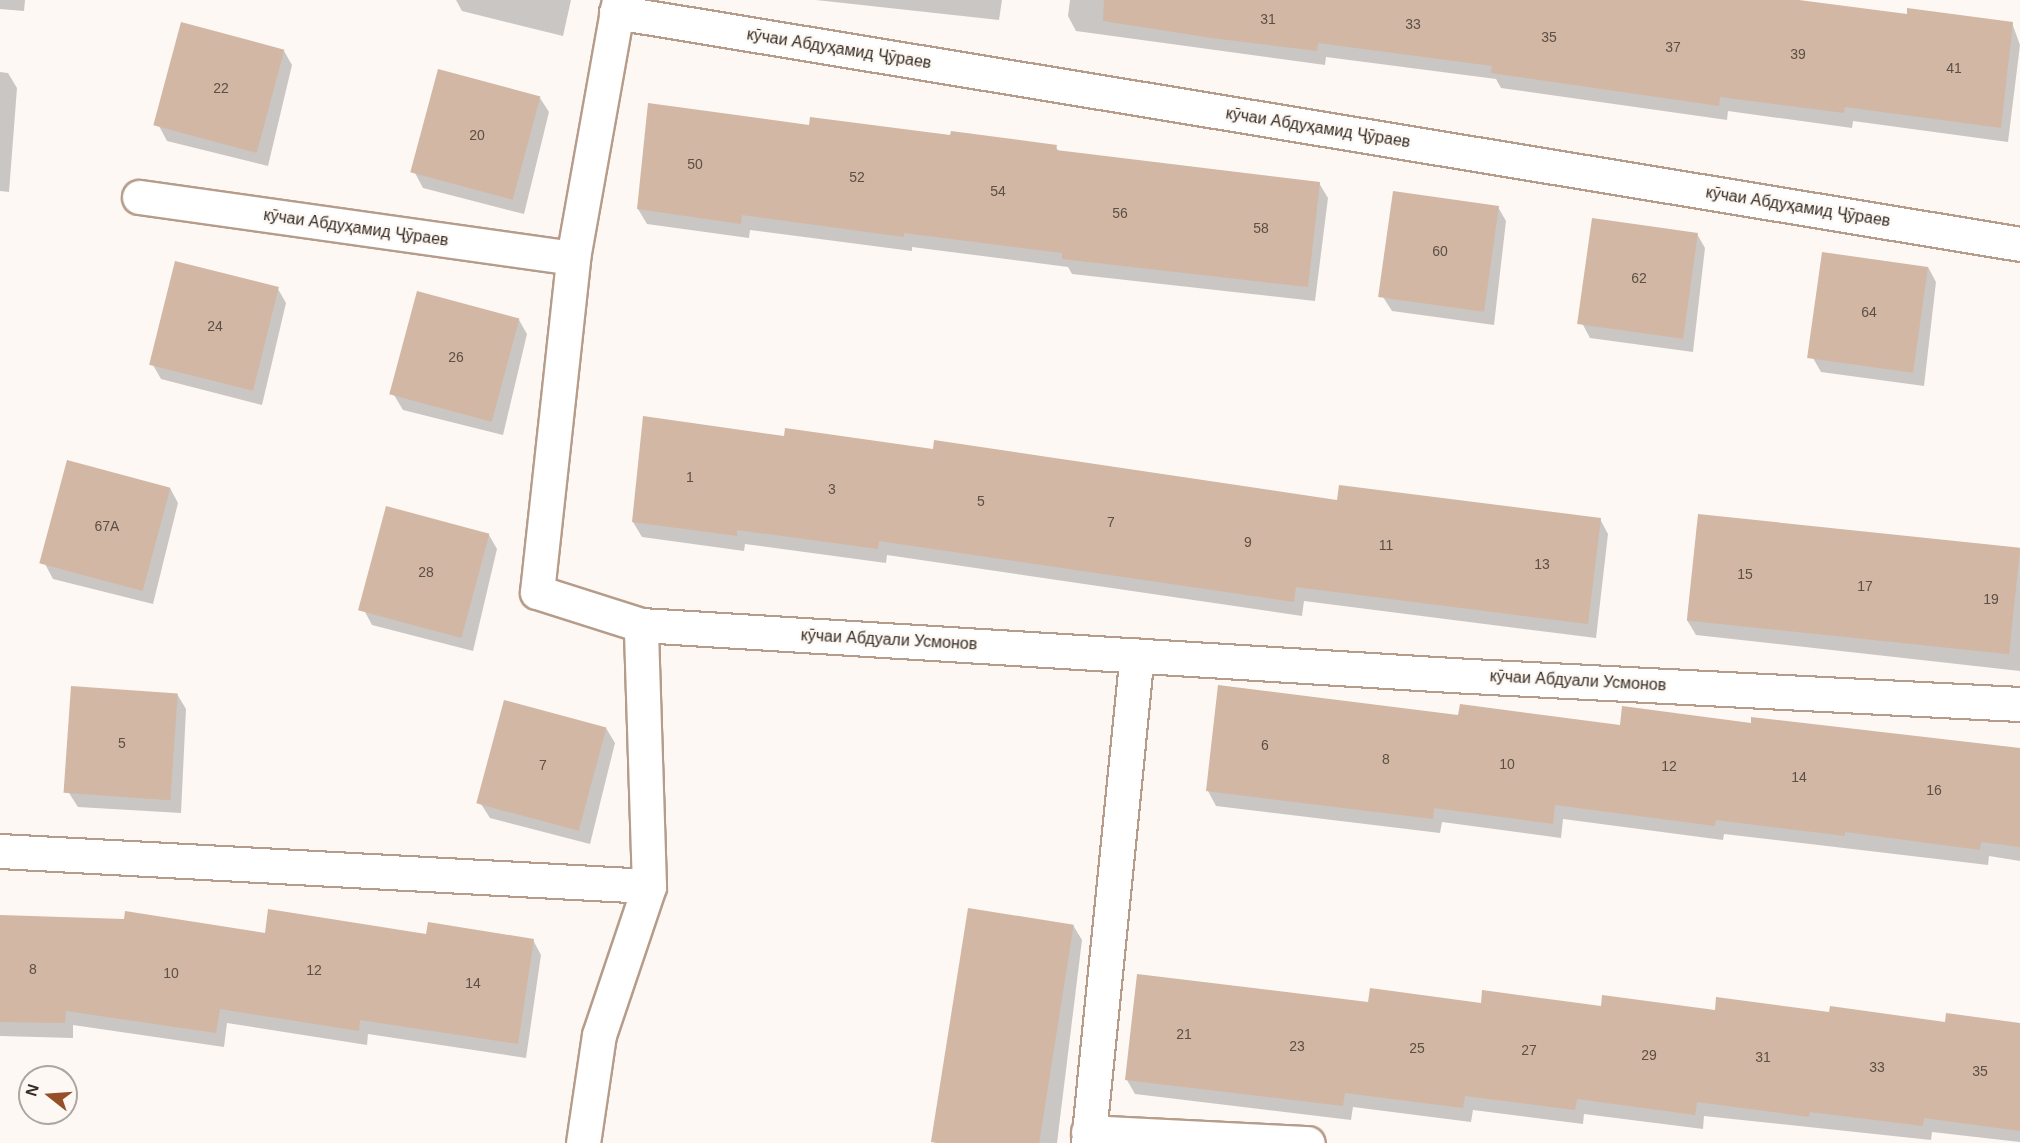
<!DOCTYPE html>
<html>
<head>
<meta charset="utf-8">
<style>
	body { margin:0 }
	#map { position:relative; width:2020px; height:1143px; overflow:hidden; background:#fdf8f4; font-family:Helvetica,sans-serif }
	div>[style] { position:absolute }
	.shadow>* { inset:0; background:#0003 }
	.building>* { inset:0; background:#d2b7a4; transform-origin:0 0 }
	.roads { filter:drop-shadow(2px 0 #b69c8a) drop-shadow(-2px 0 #b69c8a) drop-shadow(0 2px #b69c8a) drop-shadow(0 -2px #b69c8a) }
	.street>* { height:33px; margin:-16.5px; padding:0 16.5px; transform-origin:16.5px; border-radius:16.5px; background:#fff }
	span { translate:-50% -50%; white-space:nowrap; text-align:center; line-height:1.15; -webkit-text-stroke:4.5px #fdf8f4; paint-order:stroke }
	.number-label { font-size:14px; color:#5d4f44 }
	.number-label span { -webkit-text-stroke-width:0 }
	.street-label { font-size:16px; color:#362c24 }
	.north { position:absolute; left:18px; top:1065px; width:60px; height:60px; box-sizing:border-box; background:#fdf8f4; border:2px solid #ada6a1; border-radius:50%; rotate:287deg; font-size:16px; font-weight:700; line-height:24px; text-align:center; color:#362c24 }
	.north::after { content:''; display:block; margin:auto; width:21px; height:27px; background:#965029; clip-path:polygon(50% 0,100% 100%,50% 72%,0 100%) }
</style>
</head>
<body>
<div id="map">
	<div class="shadow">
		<div style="clip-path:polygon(0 0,25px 0,24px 11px,0 9px)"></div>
		<div style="clip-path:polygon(456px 0,571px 0,563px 36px,462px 11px)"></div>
		<div style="clip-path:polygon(816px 0,1002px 0,999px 20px)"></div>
		<div style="clip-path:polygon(1070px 0,1787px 0,1908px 16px,2012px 23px,2020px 45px,2008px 142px,1853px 121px,1852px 128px,1728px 111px,1727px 120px,1501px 88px,1496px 79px,1326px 57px,1325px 65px,1076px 31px,1068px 16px)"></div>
		<div style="clip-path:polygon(284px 51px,292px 65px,268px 166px,167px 141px,159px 126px)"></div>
		<div style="clip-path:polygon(0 72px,8px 73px,17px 88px,9px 192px,0 191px)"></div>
		<div style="clip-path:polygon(540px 98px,549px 112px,524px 214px,423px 188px,415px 173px)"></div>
		<div style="clip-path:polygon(810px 127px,1056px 147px,1059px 152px,1319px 183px,1328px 198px,1315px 301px,1072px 274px,1068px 267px,912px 247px,912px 251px,750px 230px,749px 238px,647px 224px,638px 209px)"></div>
		<div style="clip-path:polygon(1498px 207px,1506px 221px,1494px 325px,1392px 311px,1383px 297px)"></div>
		<div style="clip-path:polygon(1697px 234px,1705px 248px,1693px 352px,1590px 338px,1582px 323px)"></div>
		<div style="clip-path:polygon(1928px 267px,1936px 282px,1924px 386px,1821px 372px,1813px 358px)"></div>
		<div style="clip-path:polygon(278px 289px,286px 303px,262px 405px,161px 379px,153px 365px)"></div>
		<div style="clip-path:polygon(519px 320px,527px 334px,503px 435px,403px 410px,394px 395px)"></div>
		<div style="clip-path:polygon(785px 437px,1338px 502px,1600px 519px,1608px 534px,1596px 638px,1304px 601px,1302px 616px,887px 555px,886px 563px,745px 544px,744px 551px,642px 537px,633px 522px)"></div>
		<div style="clip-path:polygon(170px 488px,178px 503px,153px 604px,53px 579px,45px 564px)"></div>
		<div style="clip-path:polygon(489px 535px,497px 549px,473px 651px,372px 625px,364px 610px)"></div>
		<div style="clip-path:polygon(2020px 551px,2020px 671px,1696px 635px,1687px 620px)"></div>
		<div style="clip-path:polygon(177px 694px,186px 709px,181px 813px,78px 807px,69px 793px)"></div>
		<div style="clip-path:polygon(1460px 717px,1621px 727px,1752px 725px,2020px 750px,2020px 861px,1989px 856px,1988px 865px,1724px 834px,1723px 840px,1563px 819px,1561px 838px,1442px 822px,1440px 833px,1216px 806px,1208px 791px)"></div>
		<div style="clip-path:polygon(606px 728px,615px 743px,590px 844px,490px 818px,481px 804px)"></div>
		<div style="clip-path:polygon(0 916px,266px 935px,533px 940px,541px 955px,526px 1058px,368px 1034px,367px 1045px,227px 1023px,224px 1047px,73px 1025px,73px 1038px,0 1036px)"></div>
		<div style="clip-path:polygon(1073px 925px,1082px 940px,1057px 1143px,942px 1143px)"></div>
		<div style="clip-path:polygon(1370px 1004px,1831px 1014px,1947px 1024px,2020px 1023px,2020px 1142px,1932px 1132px,1931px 1140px,1704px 1116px,1703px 1129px,1584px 1114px,1583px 1124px,1473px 1110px,1471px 1122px,1353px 1107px,1351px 1120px,1135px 1094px,1127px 1080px)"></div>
	</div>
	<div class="building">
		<div style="clip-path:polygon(1104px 0,1799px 0,1907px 14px,1907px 8px,2013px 22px,2001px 128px,1845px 107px,1844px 113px,1720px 97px,1719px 106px,1491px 73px,1492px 66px,1318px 43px,1317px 51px,1212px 38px,1103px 21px)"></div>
		<div style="left:181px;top:22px;width:107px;height:107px;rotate:15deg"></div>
		<div style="left:438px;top:69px;width:106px;height:107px;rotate:15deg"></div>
		<div style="clip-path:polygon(648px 103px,809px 125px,810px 117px,950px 135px,951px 131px,1057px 145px,1056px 150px,1320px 182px,1308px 287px,1062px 259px,1062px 253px,904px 233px,904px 237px,742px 215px,741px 224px,637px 209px)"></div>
		<div style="left:1393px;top:191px;width:107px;height:107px;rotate:8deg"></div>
		<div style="left:1592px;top:218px;width:107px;height:107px;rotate:8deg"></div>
		<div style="left:1822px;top:252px;width:107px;height:107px;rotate:8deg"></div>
		<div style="left:175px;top:261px;width:107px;height:107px;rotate:14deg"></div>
		<div style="left:417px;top:291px;width:106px;height:107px;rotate:15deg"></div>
		<div style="clip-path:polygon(643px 416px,784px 436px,785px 428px,933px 449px,934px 440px,1337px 500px,1339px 485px,1601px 518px,1588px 624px,1296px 587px,1294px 602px,879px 541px,878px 549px,737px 530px,737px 536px,632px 522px)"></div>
		<div style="left:67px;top:460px;width:107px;height:107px;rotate:15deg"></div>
		<div style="left:386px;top:506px;width:107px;height:108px;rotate:15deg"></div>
		<div style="left:1698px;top:514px;width:324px;height:107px;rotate:6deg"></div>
		<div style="clip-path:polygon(1218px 685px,1458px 715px,1460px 704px,1620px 725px,1622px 706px,1751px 723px,1751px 717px,2020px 748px,2020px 847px,1981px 842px,1980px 850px,1845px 832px,1845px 836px,1716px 820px,1715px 826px,1555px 805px,1553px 824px,1434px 808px,1433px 819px,1206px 791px)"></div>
		<div style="left:71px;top:686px;width:107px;height:107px;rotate:4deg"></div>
		<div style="left:504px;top:700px;width:106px;height:107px;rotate:15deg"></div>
		<div style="left:968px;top:908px;width:107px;height:237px;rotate:9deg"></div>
		<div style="clip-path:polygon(268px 909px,426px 934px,428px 922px,534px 939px,518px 1044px,360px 1020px,359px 1031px,220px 1009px,216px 1033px,66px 1011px,65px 1023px,0 1022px,0 915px,124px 919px,125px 911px,265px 933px)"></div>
		<div style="clip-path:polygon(1137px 974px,1368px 1002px,1370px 988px,1481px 1003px,1482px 990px,1601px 1006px,1602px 995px,1715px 1010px,1716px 997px,1829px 1012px,1830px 1006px,1945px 1022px,1946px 1013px,2020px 1023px,2020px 1131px,1924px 1118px,1923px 1126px,1810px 1112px,1809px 1117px,1697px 1102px,1695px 1115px,1577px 1099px,1575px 1110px,1465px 1096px,1463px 1108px,1345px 1093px,1343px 1106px,1125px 1080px)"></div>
	</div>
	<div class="roads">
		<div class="street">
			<div style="left:616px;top:12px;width:1423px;rotate:9.38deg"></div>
			<div style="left:139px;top:197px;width:438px;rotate:8deg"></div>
			<div style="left:641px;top:625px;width:812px;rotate:3.53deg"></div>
			<div style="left:1451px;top:675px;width:570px;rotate:2.92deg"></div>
			<div style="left:0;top:851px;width:650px;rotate:3.09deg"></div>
			<div style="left:1088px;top:1132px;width:220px;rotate:2.9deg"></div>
			<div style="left:583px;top:1143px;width:109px;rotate:-81.6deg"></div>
			<div style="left:599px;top:1035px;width:157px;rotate:-71.4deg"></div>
			<div style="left:649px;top:886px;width:261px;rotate:-91.8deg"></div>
			<div style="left:641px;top:625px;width:109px;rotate:-162.4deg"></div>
			<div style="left:537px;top:592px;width:336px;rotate:-83.8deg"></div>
			<div style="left:573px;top:258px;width:262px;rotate:-79.9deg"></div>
			<div style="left:1088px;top:1143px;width:490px;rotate:-84.3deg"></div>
		</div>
	</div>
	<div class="number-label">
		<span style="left:1268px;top:19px">31</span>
		<span style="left:1413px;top:24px">33</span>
		<span style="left:1549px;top:37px">35</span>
		<span style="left:1673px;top:47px">37</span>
		<span style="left:1798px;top:54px">39</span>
		<span style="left:1954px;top:68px">41</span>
		<span style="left:221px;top:88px">22</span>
		<span style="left:477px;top:135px">20</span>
		<span style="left:695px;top:164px">50</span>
		<span style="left:857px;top:177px">52</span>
		<span style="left:998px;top:191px">54</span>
		<span style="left:1120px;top:213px">56</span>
		<span style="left:1261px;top:228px">58</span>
		<span style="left:1440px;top:251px">60</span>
		<span style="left:1639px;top:278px">62</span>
		<span style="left:1869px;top:312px">64</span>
		<span style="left:215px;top:326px">24</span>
		<span style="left:456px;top:357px">26</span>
		<span style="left:690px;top:477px">1</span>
		<span style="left:832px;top:489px">3</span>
		<span style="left:981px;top:501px">5</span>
		<span style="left:1111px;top:522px">7</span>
		<span style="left:107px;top:526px">67А</span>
		<span style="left:1248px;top:542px">9</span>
		<span style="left:1386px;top:545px">11</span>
		<span style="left:1542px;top:564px">13</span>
		<span style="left:426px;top:572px">28</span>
		<span style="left:1745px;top:574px">15</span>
		<span style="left:1865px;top:586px">17</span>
		<span style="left:1991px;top:599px">19</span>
		<span style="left:122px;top:743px">5</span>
		<span style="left:1265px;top:745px">6</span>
		<span style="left:1386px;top:759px">8</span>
		<span style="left:1507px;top:764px">10</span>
		<span style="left:543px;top:765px">7</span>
		<span style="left:1669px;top:766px">12</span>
		<span style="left:1799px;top:777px">14</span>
		<span style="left:1934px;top:790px">16</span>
		<span style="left:33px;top:969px">8</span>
		<span style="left:314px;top:970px">12</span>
		<span style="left:171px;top:973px">10</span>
		<span style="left:473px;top:983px">14</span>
		<span style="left:1184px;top:1034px">21</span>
		<span style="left:1297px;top:1046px">23</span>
		<span style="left:1417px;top:1048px">25</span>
		<span style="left:1529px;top:1050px">27</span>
		<span style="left:1649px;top:1055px">29</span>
		<span style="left:1763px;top:1057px">31</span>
		<span style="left:1877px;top:1067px">33</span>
		<span style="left:1980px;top:1071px">35</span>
	</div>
	<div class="street-label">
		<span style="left:839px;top:49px;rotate:9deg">кӯчаи Абдуҳамид Ҷӯраев</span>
		<span style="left:1318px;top:128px;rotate:9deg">кӯчаи Абдуҳамид Ҷӯраев</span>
		<span style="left:1798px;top:207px;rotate:9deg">кӯчаи Абдуҳамид Ҷӯраев</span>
		<span style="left:356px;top:228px;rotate:8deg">кӯчаи Абдуҳамид Ҷӯраев</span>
		<span style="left:889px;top:640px;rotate:3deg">кӯчаи Абдуали Усмонов</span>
		<span style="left:1578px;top:681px;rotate:3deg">кӯчаи Абдуали Усмонов</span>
	</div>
	<div class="north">N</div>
</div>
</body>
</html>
